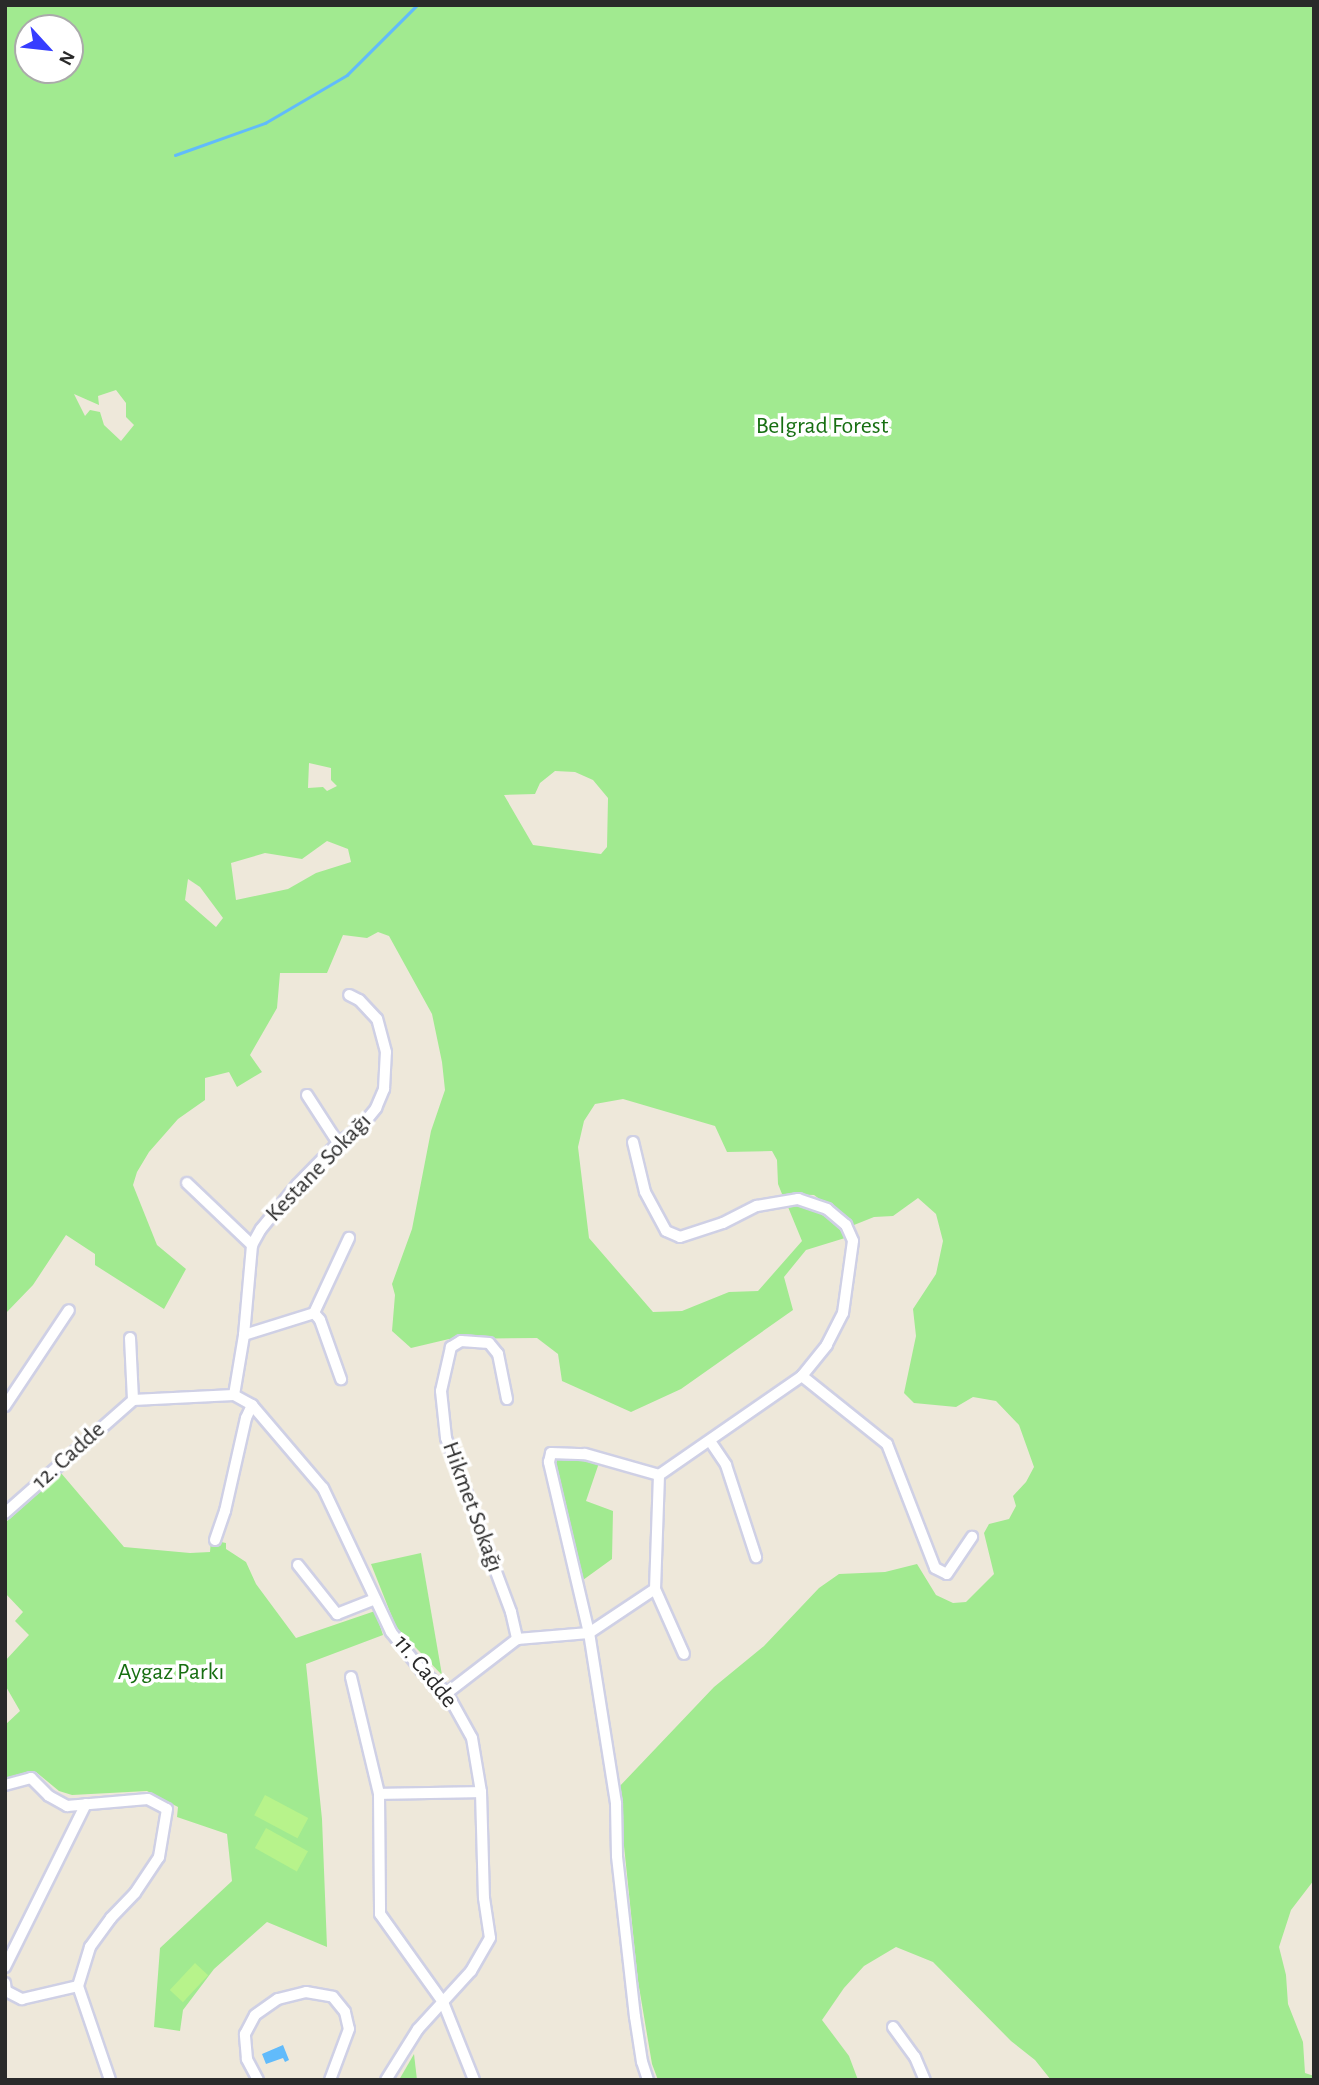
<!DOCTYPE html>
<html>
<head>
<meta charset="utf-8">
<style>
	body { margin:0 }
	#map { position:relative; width:1319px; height:2085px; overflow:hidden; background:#eee8da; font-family:"Alegreya Sans",sans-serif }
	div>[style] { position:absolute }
	.green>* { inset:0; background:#a1ea90 }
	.pitch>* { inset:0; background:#b7f38b; transform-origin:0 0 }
	.water>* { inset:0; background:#61bbfb }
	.stream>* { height:2.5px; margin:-1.25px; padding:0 1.25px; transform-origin:1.25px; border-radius:1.25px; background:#61bbfb }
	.roads { filter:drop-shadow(2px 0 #cfd0e5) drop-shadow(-2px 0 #cfd0e5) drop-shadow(0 2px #cfd0e5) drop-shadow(0 -2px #cfd0e5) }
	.minor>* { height:10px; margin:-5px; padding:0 5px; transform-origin:5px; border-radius:5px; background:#fff }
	span { translate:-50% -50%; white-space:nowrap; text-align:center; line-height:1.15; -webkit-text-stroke:7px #fff; paint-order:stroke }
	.park-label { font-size:24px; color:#176f12 }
	.street-label { font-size:24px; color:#2a2a2a }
	.frame { position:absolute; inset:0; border:7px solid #2a2a2a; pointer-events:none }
	.north { position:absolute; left:14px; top:14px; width:70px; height:70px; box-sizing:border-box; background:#fff; border:2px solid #aaa; border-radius:50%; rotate:117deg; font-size:19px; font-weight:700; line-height:28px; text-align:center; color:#2a2a2a }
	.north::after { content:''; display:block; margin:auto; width:24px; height:32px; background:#363dff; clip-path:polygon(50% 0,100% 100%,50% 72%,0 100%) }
</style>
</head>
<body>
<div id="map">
	<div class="green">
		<div style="clip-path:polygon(evenodd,5px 5px,1314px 5px,1314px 1880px,1291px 1910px,1279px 1947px,1286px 1975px,1288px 2004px,1303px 2042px,1305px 2073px,1314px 2076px,1314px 2080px,1051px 2080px,1035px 2060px,1011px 2041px,933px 1962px,896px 1947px,864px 1966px,844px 1988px,822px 2020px,849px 2056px,858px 2080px,658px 2080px,652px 2064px,638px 1981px,618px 1788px,714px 1687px,764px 1646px,819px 1588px,839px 1574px,885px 1572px,917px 1564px,936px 1595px,953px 1603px,966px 1602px,994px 1574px,984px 1533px,989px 1524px,1009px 1519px,1016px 1506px,1013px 1496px,1026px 1482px,1034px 1467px,1019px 1425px,996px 1401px,973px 1397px,956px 1407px,914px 1403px,904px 1393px,916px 1336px,913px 1309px,936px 1274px,943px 1241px,936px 1214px,918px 1198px,893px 1216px,874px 1217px,854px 1225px,814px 1195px,782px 1194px,778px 1184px,777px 1160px,772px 1151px,727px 1152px,715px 1126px,623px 1099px,595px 1104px,584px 1121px,578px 1147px,589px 1238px,653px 1312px,682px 1311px,729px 1292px,758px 1291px,802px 1241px,788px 1207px,799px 1204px,812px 1208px,842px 1228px,846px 1232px,845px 1238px,806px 1250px,784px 1277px,793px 1310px,681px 1389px,631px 1412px,562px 1381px,558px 1354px,537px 1338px,449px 1339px,411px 1348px,392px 1331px,395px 1295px,392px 1284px,412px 1229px,431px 1131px,445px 1090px,442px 1062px,432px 1014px,389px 936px,378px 932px,367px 938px,343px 935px,327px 973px,280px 973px,277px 1008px,250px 1055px,262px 1072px,237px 1087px,229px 1072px,205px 1078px,205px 1100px,178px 1119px,149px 1152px,137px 1172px,133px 1185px,157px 1245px,186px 1269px,164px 1309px,95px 1265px,95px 1254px,66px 1235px,33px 1285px,5px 1314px,5px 5px,28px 28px,70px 28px,70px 70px,28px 70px,28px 28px,5px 5px,116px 390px,126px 403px,126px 417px,134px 425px,121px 441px,104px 425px,100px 412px,90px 410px,85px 416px,74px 394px,99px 405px,98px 396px,116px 390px,5px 5px,309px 763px,331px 768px,331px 780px,337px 786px,327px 791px,323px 787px,308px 788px,309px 763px,5px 5px,555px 771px,575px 772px,593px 780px,608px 798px,607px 847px,601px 854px,533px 845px,504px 795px,535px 794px,540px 783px,555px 771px,5px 5px,327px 841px,348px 849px,351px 862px,316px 873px,288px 889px,236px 900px,231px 863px,265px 853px,302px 859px,327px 841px,5px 5px,188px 879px,200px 887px,223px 918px,216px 927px,185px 900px,188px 879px)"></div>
		<div style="clip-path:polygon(569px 1458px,599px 1463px,586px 1501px,613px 1511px,612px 1559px,583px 1580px,555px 1464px,558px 1459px)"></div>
		<div style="clip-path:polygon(61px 1473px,124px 1547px,190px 1553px,210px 1552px,211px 1540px,226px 1543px,226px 1549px,246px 1562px,256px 1584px,296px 1638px,375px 1611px,383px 1635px,306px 1664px,322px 1819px,327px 1947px,267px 1922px,214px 1969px,183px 2010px,180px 2031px,154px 2027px,160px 1948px,232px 1881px,227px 1834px,177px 1817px,178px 1807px,147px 1791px,72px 1795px,59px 1791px,36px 1772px,5px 1779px,5px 1725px,20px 1711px,5px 1685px,5px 1661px,29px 1635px,15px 1621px,23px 1612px,5px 1593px,5px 1523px)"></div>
		<div style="clip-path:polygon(421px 1553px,442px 1675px,396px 1627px,371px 1564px)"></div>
		<div style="clip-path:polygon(414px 2054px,417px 2080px,399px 2080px)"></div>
	</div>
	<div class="pitch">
		<div style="left:265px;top:1795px;width:49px;height:23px;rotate:28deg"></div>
		<div style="left:266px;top:1828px;width:48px;height:23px;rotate:29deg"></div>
		<div style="left:195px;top:1963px;width:18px;height:37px;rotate:43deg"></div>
	</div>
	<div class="water">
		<div style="clip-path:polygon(283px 2045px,289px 2060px,285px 2062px,283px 2058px,266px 2064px,262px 2054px)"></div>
	</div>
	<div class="stream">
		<div style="left:175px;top:155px;width:96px;rotate:-19.6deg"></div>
		<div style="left:265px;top:123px;width:95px;rotate:-30.3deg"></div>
		<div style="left:347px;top:75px;width:99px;rotate:-45deg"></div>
	</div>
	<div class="roads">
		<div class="minor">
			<div style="left:307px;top:1095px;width:57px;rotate:57.1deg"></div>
			<div style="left:633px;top:1142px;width:51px;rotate:76.5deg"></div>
			<div style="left:645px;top:1192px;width:44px;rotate:61.7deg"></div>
			<div style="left:666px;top:1231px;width:15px;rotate:23deg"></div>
			<div style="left:680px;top:1237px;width:45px;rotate:-18deg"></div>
			<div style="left:723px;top:1223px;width:38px;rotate:-27deg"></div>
			<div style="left:757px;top:1206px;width:42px;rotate:-9.7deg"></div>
			<div style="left:798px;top:1199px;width:31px;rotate:19deg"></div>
			<div style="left:827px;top:1209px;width:25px;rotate:40deg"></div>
			<div style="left:846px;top:1225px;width:17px;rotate:66deg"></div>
			<div style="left:853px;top:1241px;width:73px;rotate:97.9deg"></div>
			<div style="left:843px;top:1313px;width:36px;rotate:117deg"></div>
			<div style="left:827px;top:1345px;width:40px;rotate:129deg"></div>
			<div style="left:802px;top:1376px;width:174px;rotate:145.3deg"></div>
			<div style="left:187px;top:1183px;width:90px;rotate:43.6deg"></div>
			<div style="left:314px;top:1313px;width:83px;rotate:-65deg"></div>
			<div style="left:244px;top:1335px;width:73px;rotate:-17.4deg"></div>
			<div style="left:314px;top:1313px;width:9px;rotate:49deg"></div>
			<div style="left:320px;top:1320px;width:63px;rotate:70.4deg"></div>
			<div style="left:130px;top:1338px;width:62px;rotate:87.2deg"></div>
			<div style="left:802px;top:1376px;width:109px;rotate:38.7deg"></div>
			<div style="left:887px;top:1444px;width:133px;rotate:68.8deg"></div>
			<div style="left:935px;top:1568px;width:13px;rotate:27deg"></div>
			<div style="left:947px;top:1574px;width:45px;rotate:-56deg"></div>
			<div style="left:234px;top:1395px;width:61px;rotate:-80.5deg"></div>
			<div style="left:244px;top:1335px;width:90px;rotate:-84.9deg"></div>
			<div style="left:252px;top:1245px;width:18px;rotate:-61deg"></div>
			<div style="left:261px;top:1229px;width:57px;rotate:-50.7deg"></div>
			<div style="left:297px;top:1185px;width:59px;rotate:-45.7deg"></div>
			<div style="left:338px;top:1143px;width:27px;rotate:-34deg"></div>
			<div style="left:360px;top:1128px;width:26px;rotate:-51deg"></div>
			<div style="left:376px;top:1108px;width:21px;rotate:-67deg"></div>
			<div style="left:384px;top:1089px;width:37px;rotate:-87deg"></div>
			<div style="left:386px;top:1052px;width:34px;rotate:-105deg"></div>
			<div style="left:377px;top:1019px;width:26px;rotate:-133deg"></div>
			<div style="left:359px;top:1000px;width:11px;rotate:-153deg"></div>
			<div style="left:507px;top:1399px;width:46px;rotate:-101.3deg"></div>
			<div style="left:498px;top:1354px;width:14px;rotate:-129deg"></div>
			<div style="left:489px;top:1343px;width:28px;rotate:-176deg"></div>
			<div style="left:461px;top:1341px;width:12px;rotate:149deg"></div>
			<div style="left:451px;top:1347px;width:45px;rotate:102.8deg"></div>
			<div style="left:441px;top:1391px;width:47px;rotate:83.9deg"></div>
			<div style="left:446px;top:1438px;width:186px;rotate:69.5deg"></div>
			<div style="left:511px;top:1612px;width:28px;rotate:77deg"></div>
			<div style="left:133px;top:1400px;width:101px;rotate:-2.8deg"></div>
			<div style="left:234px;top:1395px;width:21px;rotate:29deg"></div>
			<div style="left:252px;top:1405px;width:109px;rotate:49.5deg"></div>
			<div style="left:323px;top:1488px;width:159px;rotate:64.7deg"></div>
			<div style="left:391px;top:1632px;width:50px;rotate:51.5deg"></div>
			<div style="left:422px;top:1671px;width:33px;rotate:41deg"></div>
			<div style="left:447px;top:1693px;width:51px;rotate:60.9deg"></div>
			<div style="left:472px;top:1738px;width:55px;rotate:80.5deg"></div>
			<div style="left:481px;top:1792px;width:106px;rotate:88.4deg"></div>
			<div style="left:484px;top:1898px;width:40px;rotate:81.5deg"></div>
			<div style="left:490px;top:1938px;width:38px;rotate:120deg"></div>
			<div style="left:471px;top:1971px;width:79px;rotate:132.4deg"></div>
			<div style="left:418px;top:2029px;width:60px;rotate:122.1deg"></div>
			<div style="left:5px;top:1406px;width:115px;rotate:-56.3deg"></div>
			<div style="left:710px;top:1441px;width:29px;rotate:56deg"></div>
			<div style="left:726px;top:1465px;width:97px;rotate:71.9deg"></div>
			<div style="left:659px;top:1475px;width:114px;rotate:92deg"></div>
			<div style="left:655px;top:1589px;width:71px;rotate:66deg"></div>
			<div style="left:5px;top:1513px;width:171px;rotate:-41.4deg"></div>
			<div style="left:215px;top:1540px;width:31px;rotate:-71deg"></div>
			<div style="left:225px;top:1511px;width:95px;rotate:-77.3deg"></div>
			<div style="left:246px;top:1418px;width:14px;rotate:-65deg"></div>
			<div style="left:298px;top:1565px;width:63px;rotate:51.5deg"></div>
			<div style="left:337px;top:1614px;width:41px;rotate:-21.5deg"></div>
			<div style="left:351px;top:1677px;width:120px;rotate:76.5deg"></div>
			<div style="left:379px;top:1794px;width:120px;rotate:89.5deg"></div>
			<div style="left:380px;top:1914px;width:108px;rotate:54.4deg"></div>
			<div style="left:443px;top:2002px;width:84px;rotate:68.3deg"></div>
			<div style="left:447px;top:1693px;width:88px;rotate:-37.6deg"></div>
			<div style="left:517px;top:1639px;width:72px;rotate:-4.8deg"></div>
			<div style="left:589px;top:1633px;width:79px;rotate:-33.7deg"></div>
			<div style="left:5px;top:1785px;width:27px;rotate:-15deg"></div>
			<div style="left:31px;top:1778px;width:25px;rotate:45deg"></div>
			<div style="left:49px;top:1796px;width:21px;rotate:29deg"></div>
			<div style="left:67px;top:1806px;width:81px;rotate:-4.9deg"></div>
			<div style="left:148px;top:1799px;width:21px;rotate:28deg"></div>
			<div style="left:167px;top:1809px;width:49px;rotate:99.5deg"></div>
			<div style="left:159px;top:1857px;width:43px;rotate:123.7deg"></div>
			<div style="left:135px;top:1893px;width:35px;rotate:134deg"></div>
			<div style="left:111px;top:1918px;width:36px;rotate:126deg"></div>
			<div style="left:90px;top:1947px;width:41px;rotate:107.1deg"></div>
			<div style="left:78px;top:1986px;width:99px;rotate:71.2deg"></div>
			<div style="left:379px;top:1794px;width:102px;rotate:-1.1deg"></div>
			<div style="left:5px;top:1967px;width:182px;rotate:-63.6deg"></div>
			<div style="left:5px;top:1983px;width:8px;rotate:83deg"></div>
			<div style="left:6px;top:1991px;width:18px;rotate:27deg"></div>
			<div style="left:22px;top:1999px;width:57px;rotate:-13.1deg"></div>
			<div style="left:893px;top:2027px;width:37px;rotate:54deg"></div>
			<div style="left:915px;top:2057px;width:25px;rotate:67deg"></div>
			<div style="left:258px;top:2080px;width:24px;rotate:-118deg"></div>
			<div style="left:247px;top:2059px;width:25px;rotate:-95deg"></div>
			<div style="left:245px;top:2034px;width:21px;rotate:-62deg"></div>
			<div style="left:255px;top:2015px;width:28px;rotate:-35deg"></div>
			<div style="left:278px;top:1999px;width:29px;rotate:-14deg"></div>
			<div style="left:306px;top:1992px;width:27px;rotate:10deg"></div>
			<div style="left:333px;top:1997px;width:19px;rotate:51deg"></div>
			<div style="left:345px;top:2012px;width:17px;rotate:77deg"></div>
			<div style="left:349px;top:2029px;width:54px;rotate:110.4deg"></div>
			<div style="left:648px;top:2080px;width:19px;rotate:-108deg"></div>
			<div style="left:642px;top:2062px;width:46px;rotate:-98.8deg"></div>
			<div style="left:635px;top:2017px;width:162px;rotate:-96.4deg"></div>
			<div style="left:617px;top:1856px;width:53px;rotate:-91.1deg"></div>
			<div style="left:616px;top:1803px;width:172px;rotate:-99deg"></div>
			<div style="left:589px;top:1633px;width:176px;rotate:-103.2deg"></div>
			<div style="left:549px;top:1462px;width:9px;rotate:-77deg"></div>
			<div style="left:551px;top:1453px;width:34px;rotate:2deg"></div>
			<div style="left:585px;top:1454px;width:77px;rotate:15.8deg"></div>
		</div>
	</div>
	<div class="park-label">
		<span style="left:822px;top:427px">Belgrad Forest</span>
		<span style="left:171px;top:1673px">Aygaz Parkı</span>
	</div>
	<div class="street-label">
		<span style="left:319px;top:1168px;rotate:-46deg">Kestane Sokağı</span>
		<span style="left:69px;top:1456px;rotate:-42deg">12. Cadde</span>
		<span style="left:472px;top:1507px;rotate:70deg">Hikmet Sokağı</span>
		<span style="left:425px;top:1672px;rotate:51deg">11. Cadde</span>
	</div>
	<div class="frame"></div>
	<div class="north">N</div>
</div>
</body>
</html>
